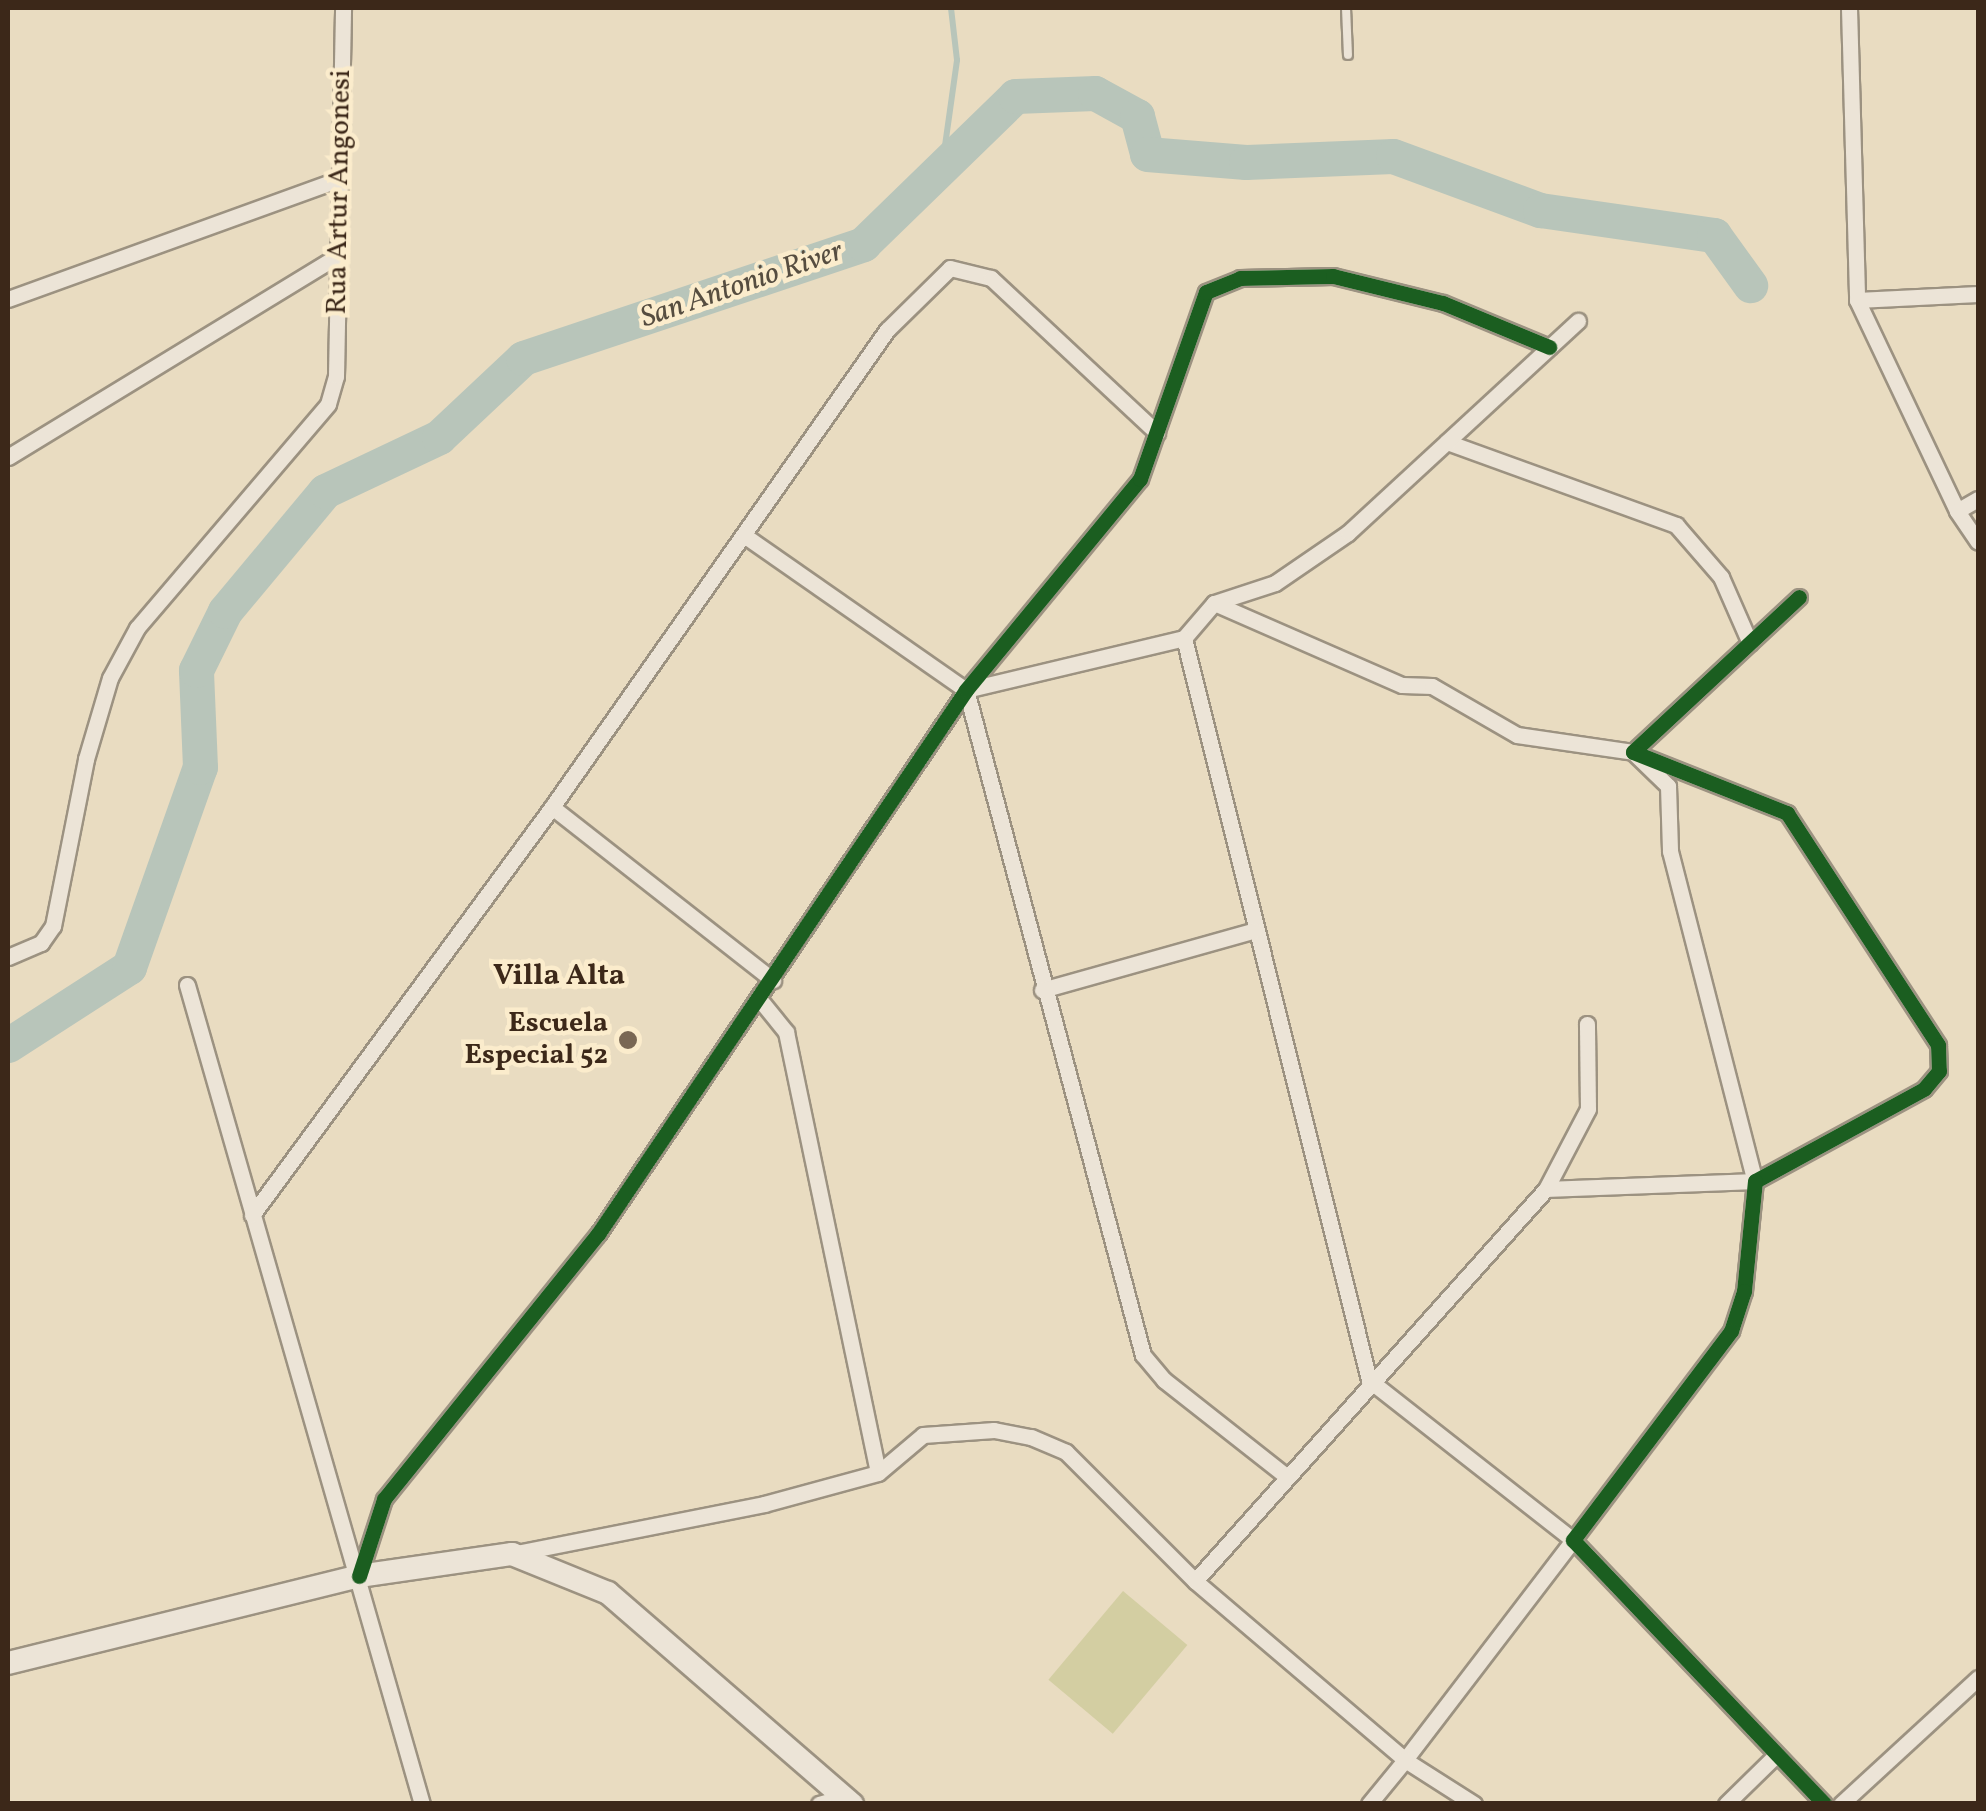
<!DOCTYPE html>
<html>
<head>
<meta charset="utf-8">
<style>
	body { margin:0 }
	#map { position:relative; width:1986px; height:1811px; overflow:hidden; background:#e9dcc1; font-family:Vollkorn,serif }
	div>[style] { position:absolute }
	.green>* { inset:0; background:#d3cea2; transform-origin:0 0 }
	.stream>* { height:6px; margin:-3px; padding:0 3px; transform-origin:3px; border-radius:3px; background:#b8c5ba }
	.river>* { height:35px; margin:-17.5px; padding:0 17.5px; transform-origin:17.5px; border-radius:17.5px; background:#b8c5ba }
	.roads { filter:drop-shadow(2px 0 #9c9281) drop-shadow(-2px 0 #9c9281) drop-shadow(0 2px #9c9281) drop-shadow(0 -2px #9c9281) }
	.service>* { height:8px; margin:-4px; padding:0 4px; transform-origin:4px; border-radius:4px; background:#ece4d7 }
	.minor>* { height:15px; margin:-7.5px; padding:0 7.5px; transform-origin:7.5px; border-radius:7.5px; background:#ece4d7 }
	.secondary>* { height:22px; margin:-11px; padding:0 11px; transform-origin:11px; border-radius:11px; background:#ece4d7 }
	.cycleway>* { height:15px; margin:-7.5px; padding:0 7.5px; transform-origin:7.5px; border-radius:7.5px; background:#1b5e20 }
	.dots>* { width:28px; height:28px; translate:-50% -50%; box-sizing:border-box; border:5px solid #fbeccc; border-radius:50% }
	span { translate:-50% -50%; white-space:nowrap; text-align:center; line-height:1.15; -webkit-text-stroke:9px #fbeccc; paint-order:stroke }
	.street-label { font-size:28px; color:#3c2819 }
	.poi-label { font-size:28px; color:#3c2819; font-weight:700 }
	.right { translate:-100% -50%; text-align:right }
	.water-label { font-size:30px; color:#564d40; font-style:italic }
	.neighbourhood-label { font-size:30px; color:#3c2819; font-weight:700 }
	.frame { position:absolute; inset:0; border:10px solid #3c2819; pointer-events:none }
</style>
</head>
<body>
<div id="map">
	<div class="green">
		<div style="left:1123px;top:1591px;width:84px;height:116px;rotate:40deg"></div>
	</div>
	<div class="stream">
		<div style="left:942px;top:167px;width:108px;rotate:-82deg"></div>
		<div style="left:957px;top:60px;width:52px;rotate:-96.6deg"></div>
	</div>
	<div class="river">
		<div style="left:8px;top:1045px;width:144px;rotate:-32.8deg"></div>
		<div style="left:129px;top:967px;width:212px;rotate:-70.5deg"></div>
		<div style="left:200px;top:767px;width:97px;rotate:-92.4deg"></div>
		<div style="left:196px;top:670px;width:66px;rotate:-63.8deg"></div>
		<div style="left:225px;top:611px;width:156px;rotate:-50.2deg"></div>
		<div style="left:325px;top:491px;width:126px;rotate:-25.3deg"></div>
		<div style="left:439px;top:437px;width:115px;rotate:-43.2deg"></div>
		<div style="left:523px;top:358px;width:359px;rotate:-18.5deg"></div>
		<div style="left:863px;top:244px;width:212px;rotate:-44.2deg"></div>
		<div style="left:1015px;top:96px;width:80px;rotate:-2.1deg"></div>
		<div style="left:1095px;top:93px;width:48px;rotate:28.7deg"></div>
		<div style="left:1137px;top:116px;width:39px;rotate:75deg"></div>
		<div style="left:1147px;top:154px;width:99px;rotate:4.6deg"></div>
		<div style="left:1246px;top:162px;width:147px;rotate:-2.3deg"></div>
		<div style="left:1393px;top:156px;width:157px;rotate:20.2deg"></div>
		<div style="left:1540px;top:210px;width:176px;rotate:8.2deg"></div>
		<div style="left:1714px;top:235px;width:62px;rotate:54.2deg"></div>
	</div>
	<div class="roads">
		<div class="service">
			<div style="left:1346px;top:8px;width:47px;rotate:87.6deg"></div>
		</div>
		<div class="minor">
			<div style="left:1849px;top:8px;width:292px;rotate:88.4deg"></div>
			<div style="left:1857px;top:300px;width:233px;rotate:64.6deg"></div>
			<div style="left:1957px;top:511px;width:37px;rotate:56deg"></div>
			<div style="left:8px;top:299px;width:353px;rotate:-19.9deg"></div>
			<div style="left:1857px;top:300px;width:121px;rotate:-2.8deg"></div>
			<div style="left:1447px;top:442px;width:244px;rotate:19.9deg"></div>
			<div style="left:1676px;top:525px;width:69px;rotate:49.1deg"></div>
			<div style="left:1721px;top:577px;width:72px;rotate:66.3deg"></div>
			<div style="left:8px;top:457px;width:388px;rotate:-31.4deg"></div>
			<div style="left:1957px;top:511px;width:24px;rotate:-30deg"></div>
			<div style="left:745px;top:536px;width:269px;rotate:34.9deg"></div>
			<div style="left:966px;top:690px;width:224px;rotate:-13.4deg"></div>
			<div style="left:1184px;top:638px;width:46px;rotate:-49.4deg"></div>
			<div style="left:1214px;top:603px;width:64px;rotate:-18.2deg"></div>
			<div style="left:1275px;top:583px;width:88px;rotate:-34.4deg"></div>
			<div style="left:1348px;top:533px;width:313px;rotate:-42.7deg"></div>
			<div style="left:1799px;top:597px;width:227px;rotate:137deg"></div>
			<div style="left:1633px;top:752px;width:166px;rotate:21.6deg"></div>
			<div style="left:1787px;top:813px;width:277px;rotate:56.9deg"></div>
			<div style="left:1938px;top:1045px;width:26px;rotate:88deg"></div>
			<div style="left:1939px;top:1071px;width:23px;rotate:130deg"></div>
			<div style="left:1924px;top:1089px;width:192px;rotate:151.4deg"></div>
			<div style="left:1755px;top:1181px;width:111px;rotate:95.7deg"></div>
			<div style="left:1744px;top:1291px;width:42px;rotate:108deg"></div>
			<div style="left:1731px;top:1331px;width:262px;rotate:127.1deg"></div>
			<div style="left:1573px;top:1540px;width:364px;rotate:46.4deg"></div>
			<div style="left:1214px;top:603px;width:205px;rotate:23.6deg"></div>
			<div style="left:1402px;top:685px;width:30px;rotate:2deg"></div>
			<div style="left:1432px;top:686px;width:98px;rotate:30deg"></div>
			<div style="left:1517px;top:735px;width:117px;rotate:8.3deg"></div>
			<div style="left:1633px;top:752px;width:49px;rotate:44.2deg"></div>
			<div style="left:1668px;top:786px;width:65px;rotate:88.2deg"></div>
			<div style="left:1670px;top:851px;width:341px;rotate:75.6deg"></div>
			<div style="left:1755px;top:1181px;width:209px;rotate:177.8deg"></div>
			<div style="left:1184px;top:638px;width:765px;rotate:76deg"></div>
			<div style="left:1369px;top:1380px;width:259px;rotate:38.1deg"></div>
			<div style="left:1573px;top:1540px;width:277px;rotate:127.4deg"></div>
			<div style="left:1405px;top:1760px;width:82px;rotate:32.5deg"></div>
			<div style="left:966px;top:690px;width:688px;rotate:75.1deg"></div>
			<div style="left:1143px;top:1355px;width:33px;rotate:50deg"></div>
			<div style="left:1164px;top:1380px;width:155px;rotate:38.2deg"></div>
			<div style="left:552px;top:807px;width:281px;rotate:38.1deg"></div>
			<div style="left:8px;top:957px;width:36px;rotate:-23deg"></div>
			<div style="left:41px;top:943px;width:21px;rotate:-55deg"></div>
			<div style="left:53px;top:926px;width:170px;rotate:-78.8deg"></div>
			<div style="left:86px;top:759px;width:84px;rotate:-73.5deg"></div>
			<div style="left:110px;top:678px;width:57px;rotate:-61.6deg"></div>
			<div style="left:137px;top:628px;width:294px;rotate:-49.5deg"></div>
			<div style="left:328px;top:404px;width:29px;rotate:-74deg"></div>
			<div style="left:336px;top:376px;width:368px;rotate:-88.9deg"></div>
			<div style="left:187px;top:985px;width:852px;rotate:73.99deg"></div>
			<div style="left:1042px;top:990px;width:221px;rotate:-15.7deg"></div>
			<div style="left:761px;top:1001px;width:40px;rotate:51deg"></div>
			<div style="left:786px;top:1032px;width:450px;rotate:78.2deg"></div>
			<div style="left:252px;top:1215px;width:506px;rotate:-53.67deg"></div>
			<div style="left:552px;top:807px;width:583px;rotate:-54.92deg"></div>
			<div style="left:887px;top:330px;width:88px;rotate:-44.5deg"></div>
			<div style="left:950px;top:268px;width:42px;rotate:13.7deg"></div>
			<div style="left:991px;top:278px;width:227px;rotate:43deg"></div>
			<div style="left:512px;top:1554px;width:257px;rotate:-11.2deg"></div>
			<div style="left:764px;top:1504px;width:118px;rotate:-15.2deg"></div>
			<div style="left:878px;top:1473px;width:59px;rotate:-40.2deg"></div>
			<div style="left:923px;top:1435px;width:71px;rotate:-4deg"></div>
			<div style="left:994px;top:1430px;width:38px;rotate:11deg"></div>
			<div style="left:1031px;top:1437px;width:38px;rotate:23deg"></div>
			<div style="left:1066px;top:1452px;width:182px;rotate:45deg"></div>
			<div style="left:1195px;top:1581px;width:276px;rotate:40.4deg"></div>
			<div style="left:1405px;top:1760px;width:57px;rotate:129.3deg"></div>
			<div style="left:359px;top:1576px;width:81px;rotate:-72deg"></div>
			<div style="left:384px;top:1499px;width:341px;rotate:-51.1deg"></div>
			<div style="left:598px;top:1234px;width:657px;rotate:-55.92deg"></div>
			<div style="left:966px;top:690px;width:273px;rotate:-50.5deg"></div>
			<div style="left:1140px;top:479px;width:198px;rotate:-70.6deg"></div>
			<div style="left:1206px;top:292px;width:37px;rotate:-22deg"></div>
			<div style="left:1240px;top:278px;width:93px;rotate:-1.2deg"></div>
			<div style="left:1333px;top:276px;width:113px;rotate:13.8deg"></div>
			<div style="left:1443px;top:303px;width:115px;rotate:22.5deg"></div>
			<div style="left:1195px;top:1581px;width:526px;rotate:-48.16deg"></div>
			<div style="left:1546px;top:1189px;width:90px;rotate:-62.3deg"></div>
			<div style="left:1588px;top:1109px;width:85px;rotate:-90.7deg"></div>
			<div style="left:819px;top:1804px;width:26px;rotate:-16deg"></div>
			<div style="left:1726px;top:1804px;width:67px;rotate:-44.4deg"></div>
			<div style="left:1841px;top:1804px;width:186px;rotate:-42.6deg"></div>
		</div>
		<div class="secondary">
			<div style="left:8px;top:1663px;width:362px;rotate:-13.9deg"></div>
			<div style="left:359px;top:1576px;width:155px;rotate:-8.2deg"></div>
			<div style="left:512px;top:1554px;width:104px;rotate:22.1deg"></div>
			<div style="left:608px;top:1593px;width:323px;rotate:40.9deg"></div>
		</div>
	</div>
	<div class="cycleway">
		<div style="left:1799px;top:597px;width:227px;rotate:137deg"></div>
		<div style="left:1633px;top:752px;width:166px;rotate:21.6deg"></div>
		<div style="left:1787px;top:813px;width:277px;rotate:56.9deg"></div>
		<div style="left:1938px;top:1045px;width:26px;rotate:88deg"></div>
		<div style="left:1939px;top:1071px;width:23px;rotate:130deg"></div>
		<div style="left:1924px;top:1089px;width:192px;rotate:151.4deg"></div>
		<div style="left:1755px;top:1181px;width:111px;rotate:95.7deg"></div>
		<div style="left:1744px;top:1291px;width:42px;rotate:108deg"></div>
		<div style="left:1731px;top:1331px;width:262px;rotate:127.1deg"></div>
		<div style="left:1573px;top:1540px;width:364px;rotate:46.4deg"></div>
		<div style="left:359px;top:1576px;width:81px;rotate:-72deg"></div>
		<div style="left:384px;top:1499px;width:341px;rotate:-51.1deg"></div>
		<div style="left:598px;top:1234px;width:657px;rotate:-55.92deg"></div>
		<div style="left:966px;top:690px;width:273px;rotate:-50.5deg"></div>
		<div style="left:1140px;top:479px;width:198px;rotate:-70.6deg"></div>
		<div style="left:1206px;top:292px;width:37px;rotate:-22deg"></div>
		<div style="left:1240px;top:278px;width:93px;rotate:-1.2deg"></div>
		<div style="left:1333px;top:276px;width:113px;rotate:13.8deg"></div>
		<div style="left:1443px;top:303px;width:115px;rotate:22.5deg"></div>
	</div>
	<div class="dots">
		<div style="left:628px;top:1040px;background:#796754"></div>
	</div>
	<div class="street-label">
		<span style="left:340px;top:192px;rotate:-89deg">Rua Artur Angonesi</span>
	</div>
	<div class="poi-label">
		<span class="right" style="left:608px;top:1040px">Escuela<br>Especial 52</span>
	</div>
	<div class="water-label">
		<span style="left:742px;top:285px;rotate:-19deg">San Antonio River</span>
	</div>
	<div class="neighbourhood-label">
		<span style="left:559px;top:976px">Villa Alta</span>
	</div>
	<div class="frame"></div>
</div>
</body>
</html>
